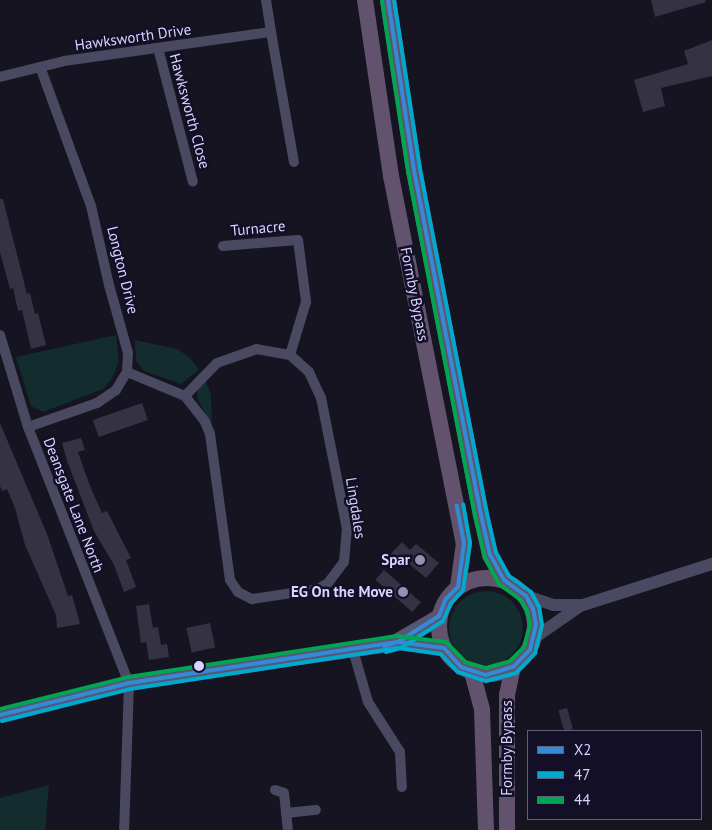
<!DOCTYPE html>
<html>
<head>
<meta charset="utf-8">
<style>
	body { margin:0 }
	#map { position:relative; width:712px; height:830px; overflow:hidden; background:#161421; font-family:"PT Sans",sans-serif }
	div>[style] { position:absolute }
	.green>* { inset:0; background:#132c2d }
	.round { border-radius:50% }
	.building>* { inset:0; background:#343243; transform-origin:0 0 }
	.minor>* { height:10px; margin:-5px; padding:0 5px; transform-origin:5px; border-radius:5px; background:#4a4962 }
	.tertiary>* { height:12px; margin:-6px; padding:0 6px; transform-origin:6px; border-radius:6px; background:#4a4962 }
	.secondary>* { height:14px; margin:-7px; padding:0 7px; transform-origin:7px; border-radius:7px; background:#575674 }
	.trunk>* { height:16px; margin:-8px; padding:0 8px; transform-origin:8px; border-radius:8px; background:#62526e }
	.trunk>.ring { margin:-8px; padding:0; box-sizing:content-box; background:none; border:16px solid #62526e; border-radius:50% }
	.bus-1>* { height:4px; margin:-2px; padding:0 2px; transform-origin:2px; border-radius:2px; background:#338bd7 }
	.bus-2>* { height:4px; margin:-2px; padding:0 2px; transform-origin:2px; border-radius:2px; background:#00a9ce }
	.bus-3>* { height:4px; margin:-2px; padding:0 2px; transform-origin:2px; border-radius:2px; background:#00a651 }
	.dots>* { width:14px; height:14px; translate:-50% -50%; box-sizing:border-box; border:2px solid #130f26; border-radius:50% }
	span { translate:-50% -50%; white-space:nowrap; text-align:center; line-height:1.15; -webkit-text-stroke:5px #130f26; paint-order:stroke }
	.street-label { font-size:15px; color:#d9d4ff }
	.poi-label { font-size:15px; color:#d9d4ff; font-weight:700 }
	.right { translate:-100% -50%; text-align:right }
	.legend { position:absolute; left:527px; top:730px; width:175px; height:90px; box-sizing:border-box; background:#130f26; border:1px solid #625e7d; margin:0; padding:6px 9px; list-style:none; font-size:15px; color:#d9d4ff }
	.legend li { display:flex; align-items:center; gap:10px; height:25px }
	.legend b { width:25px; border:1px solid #625e7d }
</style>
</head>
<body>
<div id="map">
	<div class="green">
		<div style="clip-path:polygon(116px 335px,119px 361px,112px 379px,103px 389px,43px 412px,31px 406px,16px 357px)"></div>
		<div style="clip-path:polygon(135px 340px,177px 349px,190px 358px,199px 370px,181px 384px,144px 371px,136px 361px)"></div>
		<div style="clip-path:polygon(205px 380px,211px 394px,212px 429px,197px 397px,198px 388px)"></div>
		<div class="round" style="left:449px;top:591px;width:74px;height:74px"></div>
		<div style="clip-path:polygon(49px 785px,45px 830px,0 830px,0 798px)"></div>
	</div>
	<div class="building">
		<div style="clip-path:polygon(651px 0,705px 0,706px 2px,655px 17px)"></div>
		<div style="clip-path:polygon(712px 40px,712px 76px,661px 88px,665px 106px,643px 112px,634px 80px,688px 64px,684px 51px)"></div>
		<div style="clip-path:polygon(0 199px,3px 199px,27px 294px,30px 293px,35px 314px,38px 313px,46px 345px,31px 349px,22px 310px,18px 311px,13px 288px,10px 289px,0 252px)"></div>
		<div style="left:142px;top:403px;width:18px;height:52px;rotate:71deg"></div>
		<div style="clip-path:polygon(0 423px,47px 534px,68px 596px,72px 595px,80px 624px,57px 628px,56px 615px,25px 545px,15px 508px,7px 489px,2px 491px,0 486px)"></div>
		<div style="clip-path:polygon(81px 438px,85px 450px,78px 452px,90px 486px,102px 513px,107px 511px,131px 558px,126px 560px,136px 587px,124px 592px,114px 565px,94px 531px,67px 461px,62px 443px)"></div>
		<div style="clip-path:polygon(402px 542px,410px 550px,416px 544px,439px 563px,426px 578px,401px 557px,396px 563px,388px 557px)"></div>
		<div style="left:384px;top:570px;width:49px;height:13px;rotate:41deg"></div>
		<div style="clip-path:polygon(149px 604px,153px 628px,158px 627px,161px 645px,167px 644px,169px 657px,149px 660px,146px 642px,141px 643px,136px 606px)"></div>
		<div style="left:210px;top:623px;width:25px;height:24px;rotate:78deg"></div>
		<div style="left:567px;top:708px;width:22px;height:9px;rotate:74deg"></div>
	</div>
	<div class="minor">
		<div style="left:266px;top:0;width:32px;rotate:81deg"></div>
		<div style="left:158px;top:48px;width:138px;rotate:75.4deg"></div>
		<div style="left:0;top:77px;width:66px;rotate:-14deg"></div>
		<div style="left:64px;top:61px;width:209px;rotate:-8deg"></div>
		<div style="left:271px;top:32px;width:132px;rotate:80deg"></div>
		<div style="left:223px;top:246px;width:75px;rotate:-4.6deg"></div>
		<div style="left:298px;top:240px;width:63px;rotate:82.6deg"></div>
		<div style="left:306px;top:302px;width:55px;rotate:106.8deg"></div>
		<div style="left:0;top:335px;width:96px;rotate:73.1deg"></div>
		<div style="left:28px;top:427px;width:275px;rotate:68.5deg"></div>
		<div style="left:129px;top:683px;width:147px;rotate:91.9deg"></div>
		<div style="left:127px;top:372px;width:63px;rotate:22.5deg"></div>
		<div style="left:185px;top:396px;width:33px;rotate:52deg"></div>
		<div style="left:205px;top:422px;width:13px;rotate:67deg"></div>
		<div style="left:210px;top:434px;width:147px;rotate:82.2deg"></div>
		<div style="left:230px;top:580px;width:14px;rotate:56deg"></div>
		<div style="left:238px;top:592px;width:16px;rotate:27deg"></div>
		<div style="left:252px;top:599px;width:67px;rotate:-8.6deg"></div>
		<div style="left:318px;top:589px;width:12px;rotate:-31deg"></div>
		<div style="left:328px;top:583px;width:26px;rotate:-53deg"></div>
		<div style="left:344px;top:562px;width:33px;rotate:-85deg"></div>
		<div style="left:347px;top:529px;width:134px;rotate:-101.2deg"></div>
		<div style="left:321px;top:398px;width:29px;rotate:-115deg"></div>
		<div style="left:309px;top:372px;width:25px;rotate:-138deg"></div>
		<div style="left:290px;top:355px;width:34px;rotate:-170deg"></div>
		<div style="left:257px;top:349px;width:42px;rotate:160.7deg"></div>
		<div style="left:217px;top:363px;width:46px;rotate:134.1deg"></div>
		<div style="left:28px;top:427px;width:73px;rotate:-19.2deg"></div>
		<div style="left:97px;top:403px;width:23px;rotate:-34deg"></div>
		<div style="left:116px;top:390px;width:21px;rotate:-59deg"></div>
		<div style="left:127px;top:372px;width:19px;rotate:-87deg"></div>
		<div style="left:128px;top:353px;width:71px;rotate:-105.6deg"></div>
		<div style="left:109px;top:285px;width:81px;rotate:-102.8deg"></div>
		<div style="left:91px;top:206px;width:148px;rotate:-110.1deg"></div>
		<div style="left:353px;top:650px;width:54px;rotate:73.9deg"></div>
		<div style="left:368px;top:702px;width:59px;rotate:57.4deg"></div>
		<div style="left:400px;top:752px;width:35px;rotate:87deg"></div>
		<div style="left:275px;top:790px;width:9px;rotate:18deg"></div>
		<div style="left:284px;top:793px;width:37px;rotate:84deg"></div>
		<div style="left:286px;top:813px;width:30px;rotate:-6deg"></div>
	</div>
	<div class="tertiary">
		<div style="left:526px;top:596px;width:28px;rotate:18deg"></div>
		<div style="left:553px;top:605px;width:27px"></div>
		<div style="left:534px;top:638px;width:56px;rotate:-34.8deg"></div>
		<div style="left:580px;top:606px;width:139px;rotate:-17.7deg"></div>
	</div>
	<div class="secondary">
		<div style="left:398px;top:642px;width:46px;rotate:7.4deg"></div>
		<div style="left:0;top:715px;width:133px;rotate:-13.9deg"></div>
		<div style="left:129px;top:683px;width:263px;rotate:-8.3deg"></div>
		<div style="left:389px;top:645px;width:58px;rotate:-30.1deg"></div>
	</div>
	<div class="trunk">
		<div style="left:365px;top:0;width:178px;rotate:81.6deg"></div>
		<div style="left:391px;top:176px;width:374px;rotate:78.8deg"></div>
		<div style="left:464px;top:543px;width:44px;rotate:97.8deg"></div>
		<div style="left:388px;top:0;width:172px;rotate:81.3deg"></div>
		<div style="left:414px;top:170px;width:351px;rotate:79deg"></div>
		<div style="left:481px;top:515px;width:41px;rotate:77.3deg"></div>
		<div style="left:490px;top:555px;width:29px;rotate:61deg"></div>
		<div class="ring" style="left:439px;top:578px;width:80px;height:80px"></div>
		<div style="left:472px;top:672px;width:39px;rotate:75deg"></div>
		<div style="left:482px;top:710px;width:120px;rotate:88.1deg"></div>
		<div style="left:507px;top:830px;width:135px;rotate:-90deg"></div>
		<div style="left:507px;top:695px;width:29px;rotate:-78deg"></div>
	</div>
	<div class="bus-1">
		<div style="left:384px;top:646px;width:15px;rotate:-16deg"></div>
		<div style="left:398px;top:642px;width:49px;rotate:-32.4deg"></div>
		<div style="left:439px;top:616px;width:18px;rotate:-68deg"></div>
		<div style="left:446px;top:599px;width:17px;rotate:-45deg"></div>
		<div style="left:458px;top:587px;width:44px;rotate:-82.2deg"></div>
		<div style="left:464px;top:543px;width:38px;rotate:-101deg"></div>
		<div style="left:0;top:715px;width:133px;rotate:-13.9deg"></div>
		<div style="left:129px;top:683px;width:272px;rotate:-8.7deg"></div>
		<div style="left:398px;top:642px;width:46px;rotate:7.4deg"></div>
		<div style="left:444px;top:648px;width:25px;rotate:48deg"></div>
		<div style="left:461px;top:667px;width:26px;rotate:18deg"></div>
		<div style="left:486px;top:675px;width:28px;rotate:-17deg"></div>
		<div style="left:513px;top:667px;width:24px;rotate:-45deg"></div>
		<div style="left:530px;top:650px;width:27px;rotate:-77deg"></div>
		<div style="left:536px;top:624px;width:15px;rotate:-101deg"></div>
		<div style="left:533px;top:609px;width:15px;rotate:-118deg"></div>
		<div style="left:526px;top:596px;width:27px;rotate:-144deg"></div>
		<div style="left:504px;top:580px;width:29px;rotate:-119deg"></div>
		<div style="left:490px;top:555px;width:41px;rotate:-102.7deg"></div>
		<div style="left:481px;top:515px;width:351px;rotate:-101deg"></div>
		<div style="left:414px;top:170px;width:172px;rotate:-98.7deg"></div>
	</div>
	<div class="bus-2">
		<div style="left:386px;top:652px;width:16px;rotate:-15deg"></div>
		<div style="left:401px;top:648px;width:50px;rotate:-32.7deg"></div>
		<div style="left:443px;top:621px;width:20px;rotate:-66deg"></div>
		<div style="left:451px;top:603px;width:18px;rotate:-47deg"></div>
		<div style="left:463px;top:590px;width:48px;rotate:-81.5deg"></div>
		<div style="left:470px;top:543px;width:39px;rotate:-100deg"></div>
		<div style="left:2px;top:721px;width:132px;rotate:-14deg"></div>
		<div style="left:130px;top:689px;width:271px;rotate:-8.7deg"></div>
		<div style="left:398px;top:648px;width:43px;rotate:7.9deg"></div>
		<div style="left:441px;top:654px;width:25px;rotate:47deg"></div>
		<div style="left:458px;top:672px;width:29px;rotate:18deg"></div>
		<div style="left:486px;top:681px;width:31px;rotate:-15deg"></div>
		<div style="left:516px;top:673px;width:28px;rotate:-46deg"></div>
		<div style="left:535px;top:653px;width:29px;rotate:-76deg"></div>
		<div style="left:542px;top:625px;width:18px;rotate:-99deg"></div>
		<div style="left:539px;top:607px;width:17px;rotate:-118deg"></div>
		<div style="left:531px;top:592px;width:27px;rotate:-144deg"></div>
		<div style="left:509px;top:576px;width:26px;rotate:-119deg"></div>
		<div style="left:496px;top:553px;width:40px;rotate:-103deg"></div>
		<div style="left:487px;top:514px;width:351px;rotate:-101deg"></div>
		<div style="left:420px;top:169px;width:171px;rotate:-98.7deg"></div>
	</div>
	<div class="bus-3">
		<div style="left:0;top:709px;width:132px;rotate:-14deg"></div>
		<div style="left:128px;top:677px;width:272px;rotate:-8.7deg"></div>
		<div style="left:397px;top:636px;width:49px;rotate:7deg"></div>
		<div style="left:446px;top:642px;width:28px;rotate:46deg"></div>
		<div style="left:465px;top:662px;width:22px;rotate:16deg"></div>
		<div style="left:486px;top:668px;width:25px;rotate:-16deg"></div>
		<div style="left:510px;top:661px;width:20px;rotate:-45deg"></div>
		<div style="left:524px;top:647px;width:24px;rotate:-75deg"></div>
		<div style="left:530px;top:624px;width:13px;rotate:-103deg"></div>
		<div style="left:527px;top:611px;width:13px;rotate:-119deg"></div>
		<div style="left:521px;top:600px;width:27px;rotate:-144deg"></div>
		<div style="left:499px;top:584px;width:30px;rotate:-118deg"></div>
		<div style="left:485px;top:558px;width:43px;rotate:-103.4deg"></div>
		<div style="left:475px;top:516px;width:351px;rotate:-101deg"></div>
		<div style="left:408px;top:171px;width:172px;rotate:-98.7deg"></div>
	</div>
	<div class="dots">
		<div style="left:420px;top:560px;background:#9591b1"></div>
		<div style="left:403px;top:592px;background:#9591b1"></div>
		<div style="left:199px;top:666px;background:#d9d4ff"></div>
	</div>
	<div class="street-label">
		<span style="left:133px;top:37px;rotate:-8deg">Hawksworth Drive</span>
		<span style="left:190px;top:111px;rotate:75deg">Hawksworth Close</span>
		<span style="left:258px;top:228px;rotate:-5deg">Turnacre</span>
		<span style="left:123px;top:270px;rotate:76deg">Longton Drive</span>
		<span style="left:415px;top:294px;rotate:79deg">Formby Bypass</span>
		<span style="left:74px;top:505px;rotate:69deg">Deansgate Lane North</span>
		<span style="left:356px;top:508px;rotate:81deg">Lingdales</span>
		<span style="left:507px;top:748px;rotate:-90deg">Formby Bypass</span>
	</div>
	<div class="poi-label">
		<span class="right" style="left:410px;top:560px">Spar</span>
		<span class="right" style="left:393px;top:592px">EG On the Move</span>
	</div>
	<ul class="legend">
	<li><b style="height:6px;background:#338bd7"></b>X2</li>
	<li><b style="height:6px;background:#00a9ce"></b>47</li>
	<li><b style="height:6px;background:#00a651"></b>44</li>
	</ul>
</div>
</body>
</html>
